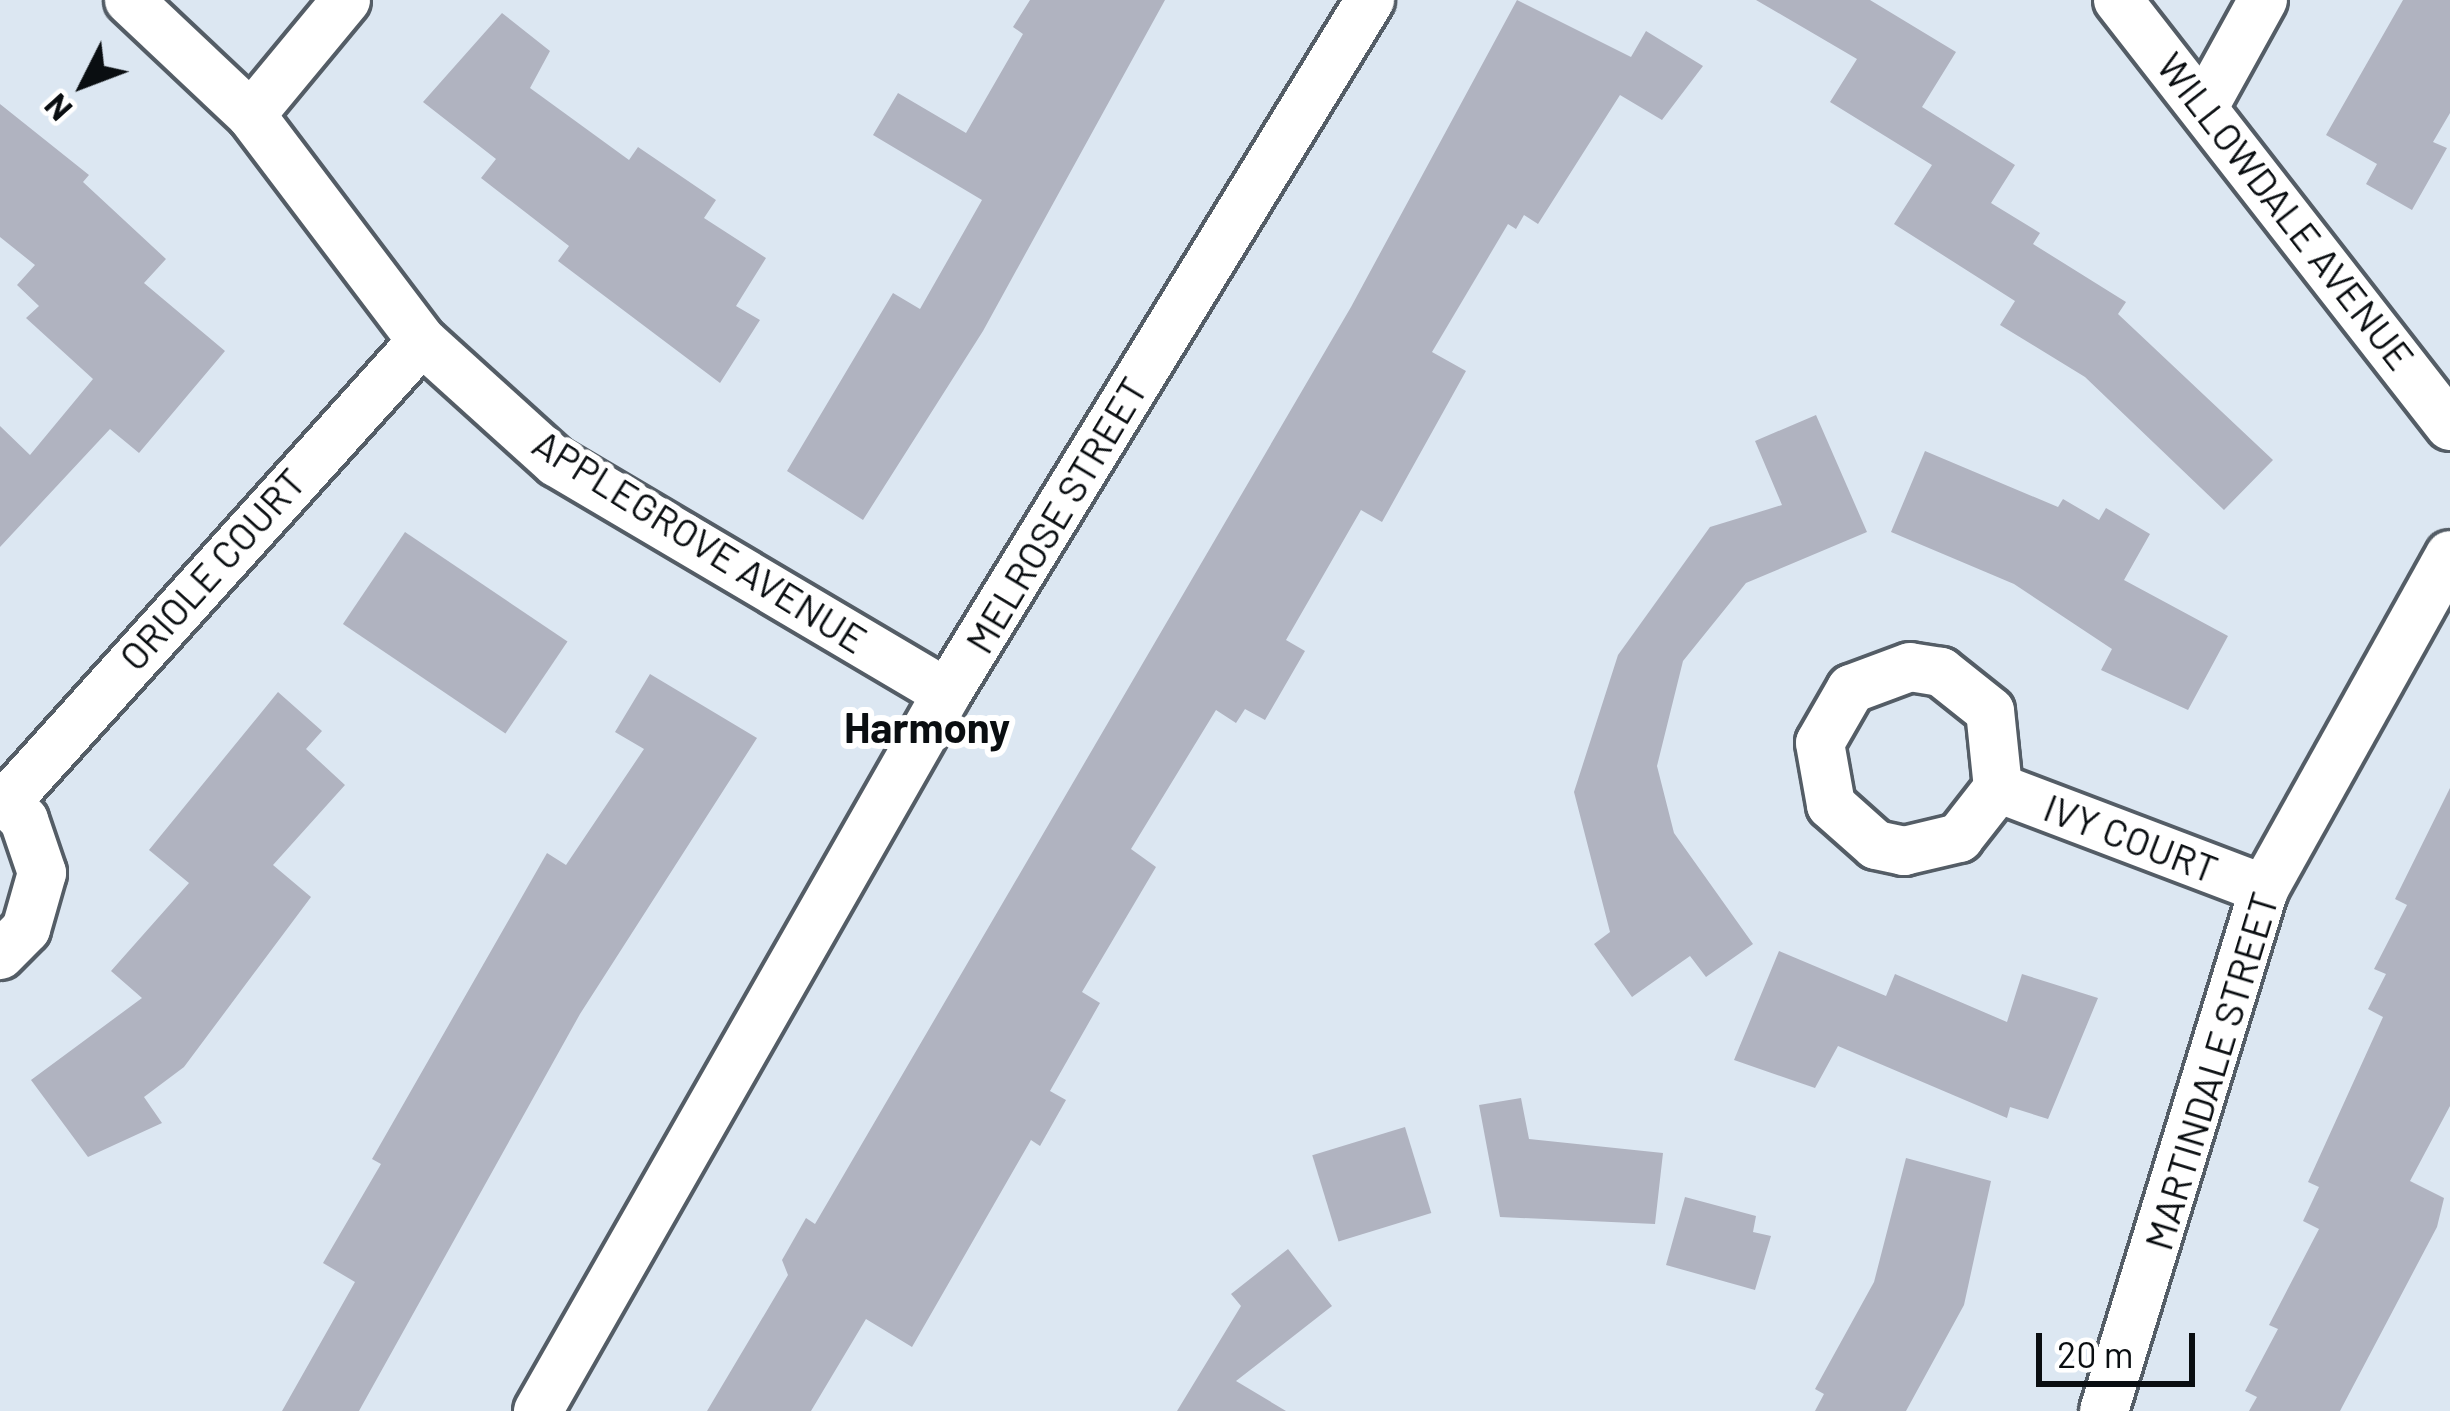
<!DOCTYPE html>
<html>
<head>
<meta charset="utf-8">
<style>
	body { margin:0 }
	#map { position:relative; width:2450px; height:1411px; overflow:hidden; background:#dce7f2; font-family:Barlow,sans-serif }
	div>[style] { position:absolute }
	.building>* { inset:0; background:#b0b3c0; transform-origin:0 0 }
	.roads { filter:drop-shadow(3px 0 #545d66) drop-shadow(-3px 0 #545d66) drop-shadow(0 3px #545d66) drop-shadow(0 -3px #545d66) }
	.minor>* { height:48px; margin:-24px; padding:0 24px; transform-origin:24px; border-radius:24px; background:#fff }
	span { translate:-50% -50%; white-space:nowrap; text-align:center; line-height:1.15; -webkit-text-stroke:12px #fff; paint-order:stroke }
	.street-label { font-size:39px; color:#0a0e11 }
	.neighbourhood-label { font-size:42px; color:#0a0e11; font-weight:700 }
	.north { position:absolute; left:24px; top:24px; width:120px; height:120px; -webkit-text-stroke:9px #fff; paint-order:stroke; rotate:228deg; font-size:33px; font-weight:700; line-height:48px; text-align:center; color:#0a0e11 }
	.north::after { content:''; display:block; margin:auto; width:42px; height:54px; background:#0a0e11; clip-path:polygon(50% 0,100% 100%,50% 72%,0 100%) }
	.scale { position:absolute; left:2036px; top:1333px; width:159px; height:54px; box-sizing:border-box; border:6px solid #0a0e11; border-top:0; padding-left:15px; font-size:36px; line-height:42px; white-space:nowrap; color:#0a0e11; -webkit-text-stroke:9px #fff; paint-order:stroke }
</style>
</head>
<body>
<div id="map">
	<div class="building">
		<div style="clip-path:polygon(1030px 0,1165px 0,983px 331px,863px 520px,787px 471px,893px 293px,920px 309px,982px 200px,873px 135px,898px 93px,966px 133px,1023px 34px,1013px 27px)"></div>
		<div style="clip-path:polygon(1517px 0,1631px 57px,1646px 31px,1703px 66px,1662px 120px,1620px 95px,1538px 224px,1524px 215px,1516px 229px,1508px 224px,1432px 352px,1466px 371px,1382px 522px,1361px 510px,1286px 640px,1305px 651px,1265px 720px,1245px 709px,1236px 723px,1216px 710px,1131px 849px,1156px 867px,1082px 992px,1100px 1003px,1050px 1091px,1066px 1100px,1040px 1146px,1031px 1140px,912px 1347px,866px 1319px,811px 1411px,707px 1411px,788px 1275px,782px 1260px,806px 1218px,815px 1224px,1351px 307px)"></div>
		<div style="clip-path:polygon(1756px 0,1870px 0,1956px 52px,1922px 107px,2015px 165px,1991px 203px,2040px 233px,2033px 244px,2126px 302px,2118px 314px,2273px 460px,2224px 510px,2085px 377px,2000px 325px,2015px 301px,1894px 224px,1932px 165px,1830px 102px,1857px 59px)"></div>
		<div style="clip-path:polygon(2403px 0,2450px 0,2450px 113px,2433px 142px,2447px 148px,2412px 210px,2366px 184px,2377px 164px,2326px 135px)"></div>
		<div style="clip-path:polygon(502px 13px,550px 51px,530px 88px,629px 160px,638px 147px,716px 200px,704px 218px,766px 258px,736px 306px,760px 320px,720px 383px,558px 261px,569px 246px,481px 178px,496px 159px,423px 102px)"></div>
		<div style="clip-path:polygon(0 104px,89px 175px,83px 182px,166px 259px,144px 283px,225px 351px,139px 453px,110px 429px,0 547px,0 426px,30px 455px,93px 379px,26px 318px,39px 306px,17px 285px,35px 265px,0 237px)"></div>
		<div style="clip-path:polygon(1816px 415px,1867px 532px,1746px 583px,1683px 661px,1657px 766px,1674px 833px,1753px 944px,1706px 977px,1690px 956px,1632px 997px,1594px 944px,1610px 932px,1574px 792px,1618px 655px,1710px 527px,1782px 505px,1755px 441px)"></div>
		<div style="clip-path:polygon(1925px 451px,2058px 507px,2063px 499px,2099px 520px,2106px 508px,2150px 534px,2124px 580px,2228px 636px,2188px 710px,2101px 670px,2112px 649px,2014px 584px,1891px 532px)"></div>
		<div style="left:405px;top:532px;width:196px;height:111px;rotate:34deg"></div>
		<div style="clip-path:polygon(650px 674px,757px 738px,580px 1014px,359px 1411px,282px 1411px,355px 1282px,323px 1263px,381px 1164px,372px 1159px,547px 853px,566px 865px,644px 749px,615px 732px)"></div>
		<div style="clip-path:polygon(278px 692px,322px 731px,306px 749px,345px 785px,273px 865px,311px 897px,184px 1067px,144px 1097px,162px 1123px,88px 1157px,31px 1080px,142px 998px,111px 971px,189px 883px,149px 850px)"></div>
		<div style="clip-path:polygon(2450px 788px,2450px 1106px,2410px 1181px,2444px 1198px,2437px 1227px,2340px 1411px,2249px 1411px,2257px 1397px,2245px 1391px,2278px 1329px,2269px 1325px,2319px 1229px,2303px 1221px,2319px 1187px,2308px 1182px,2383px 1017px,2368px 1009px,2386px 974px,2374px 969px,2407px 905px,2395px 899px)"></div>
		<div style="clip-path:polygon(1779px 951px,1886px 996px,1895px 974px,2007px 1022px,2022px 974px,2098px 998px,2048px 1119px,2010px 1107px,2007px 1118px,1838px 1046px,1815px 1088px,1734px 1060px)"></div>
		<div style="clip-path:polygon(1521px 1098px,1529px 1139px,1663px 1153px,1655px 1224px,1500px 1217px,1479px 1105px)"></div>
		<div style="left:1405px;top:1127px;width:90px;height:97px;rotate:73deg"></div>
		<div style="clip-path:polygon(1906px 1158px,1991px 1181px,1964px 1305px,1906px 1411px,1815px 1411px,1824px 1394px,1815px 1389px,1874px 1282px)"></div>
		<div style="clip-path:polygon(1685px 1197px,1756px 1216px,1753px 1232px,1771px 1236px,1755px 1290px,1666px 1265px)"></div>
		<div style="clip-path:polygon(1288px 1249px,1332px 1306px,1236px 1381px,1286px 1411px,1177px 1411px,1241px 1306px,1231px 1294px)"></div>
	</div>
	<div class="roads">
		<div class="minor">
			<div style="left:129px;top:0;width:168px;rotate:43.3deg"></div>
			<div style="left:251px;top:115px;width:283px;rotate:52.9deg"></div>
			<div style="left:422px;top:341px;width:181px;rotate:42.1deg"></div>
			<div style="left:556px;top:462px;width:454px;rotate:30.6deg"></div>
			<div style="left:2118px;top:0;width:540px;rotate:52.07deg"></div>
			<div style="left:2205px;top:105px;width:120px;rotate:-61.1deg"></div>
			<div style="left:251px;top:115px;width:149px;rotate:-50.4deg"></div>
			<div style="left:1998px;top:788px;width:77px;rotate:-95.9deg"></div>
			<div style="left:1990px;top:711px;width:63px;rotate:-141.5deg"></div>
			<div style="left:1941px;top:672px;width:31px;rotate:-171deg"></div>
			<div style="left:1910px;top:667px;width:63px;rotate:159.6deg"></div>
			<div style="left:1851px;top:689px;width:62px;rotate:119.9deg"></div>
			<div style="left:1820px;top:743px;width:63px;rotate:79.9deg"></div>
			<div style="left:1831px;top:805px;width:60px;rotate:41.6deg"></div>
			<div style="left:1876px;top:845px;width:29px;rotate:12deg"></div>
			<div style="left:1904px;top:851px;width:57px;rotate:-13.3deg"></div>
			<div style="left:1959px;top:838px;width:63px;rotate:-52deg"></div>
			<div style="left:1998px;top:788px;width:285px;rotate:20.8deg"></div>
			<div style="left:0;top:796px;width:34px;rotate:45deg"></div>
			<div style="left:24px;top:820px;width:56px;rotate:71.2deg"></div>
			<div style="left:42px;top:873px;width:58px;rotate:105.9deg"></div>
			<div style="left:26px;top:929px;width:37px;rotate:135deg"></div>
			<div style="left:8px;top:800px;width:618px;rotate:-47.95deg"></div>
			<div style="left:538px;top:1411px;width:826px;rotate:-60.33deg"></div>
			<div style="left:947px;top:693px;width:812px;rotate:-58.6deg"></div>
			<div style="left:2104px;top:1411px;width:546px;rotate:-72.96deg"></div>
			<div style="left:2264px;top:889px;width:382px;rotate:-60.9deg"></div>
		</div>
	</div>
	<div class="street-label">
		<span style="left:2286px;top:211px;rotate:52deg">WILLOWDALE AVENUE</span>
		<span style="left:1056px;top:515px;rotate:-59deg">MELROSE STREET</span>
		<span style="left:700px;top:541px;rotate:32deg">APPLEGROVE AVENUE</span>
		<span style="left:212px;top:569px;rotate:-48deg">ORIOLE COURT</span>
		<span style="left:2131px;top:838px;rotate:21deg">IVY COURT</span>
		<span style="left:2211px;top:1071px;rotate:-73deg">MARTINDALE STREET</span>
	</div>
	<div class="neighbourhood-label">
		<span style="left:927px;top:726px">Harmony</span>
	</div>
	<div class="north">N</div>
	<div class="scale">20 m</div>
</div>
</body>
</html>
